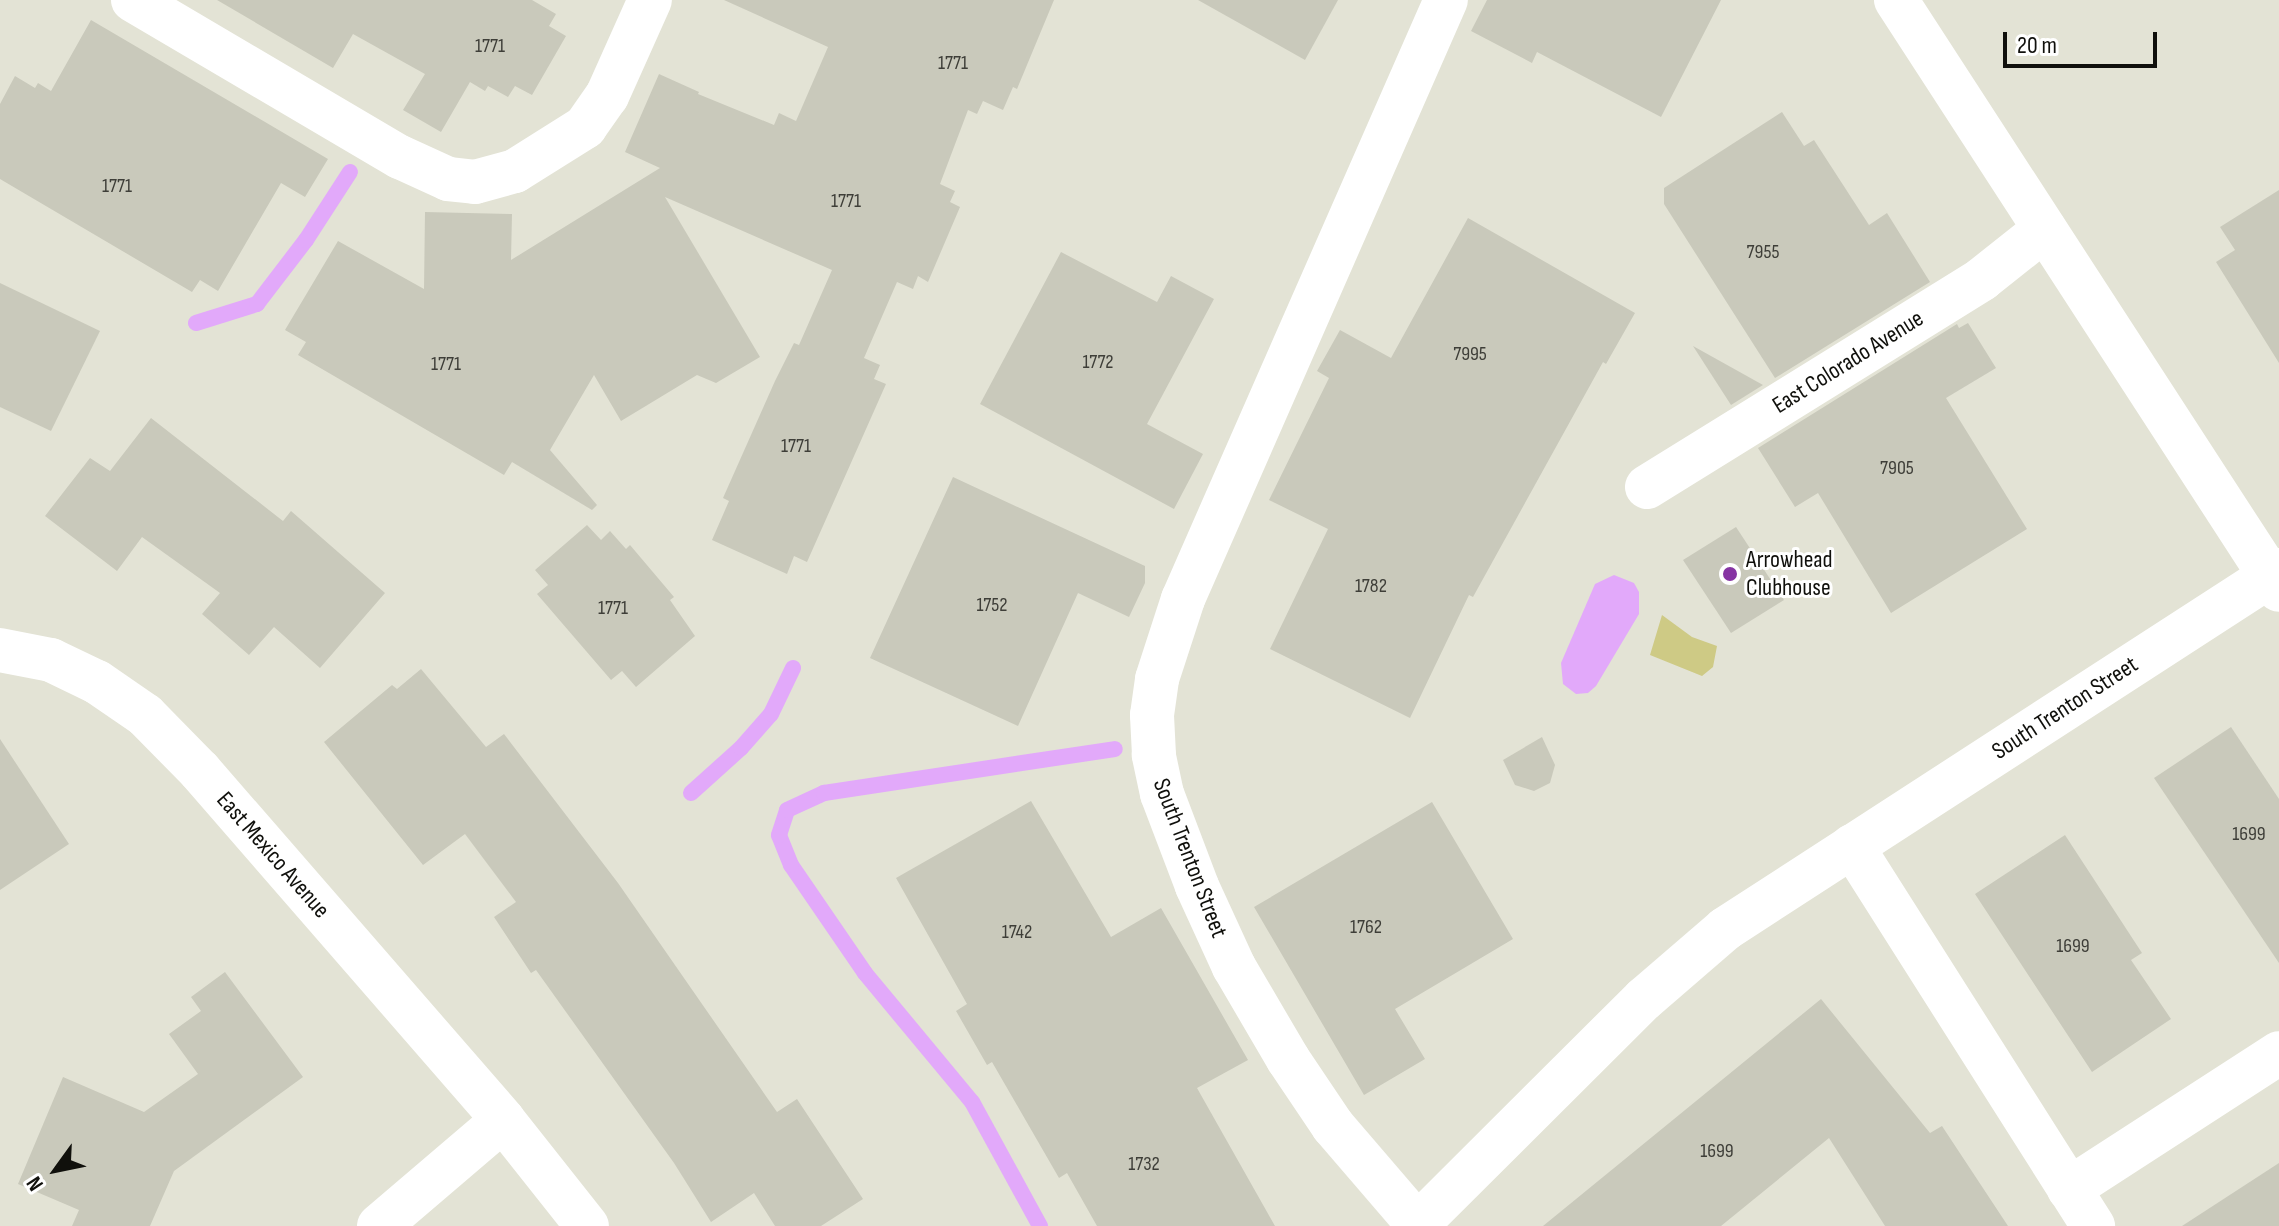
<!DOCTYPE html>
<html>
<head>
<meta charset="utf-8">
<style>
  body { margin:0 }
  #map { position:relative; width:2279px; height:1226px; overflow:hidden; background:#e3e3d5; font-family:"Sofia Sans Condensed",sans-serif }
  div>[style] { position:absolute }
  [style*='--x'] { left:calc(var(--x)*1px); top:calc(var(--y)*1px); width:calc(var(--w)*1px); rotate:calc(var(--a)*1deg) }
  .green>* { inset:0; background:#ceca85 }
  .water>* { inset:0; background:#e2a9fa }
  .stream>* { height:16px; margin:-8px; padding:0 8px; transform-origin:8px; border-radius:8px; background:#e2a9fa }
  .building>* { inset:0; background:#c9c9bb }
  .minor>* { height:44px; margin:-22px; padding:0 22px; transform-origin:22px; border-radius:22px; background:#fff }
  .dots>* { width:22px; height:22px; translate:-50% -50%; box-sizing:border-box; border:4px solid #fff; border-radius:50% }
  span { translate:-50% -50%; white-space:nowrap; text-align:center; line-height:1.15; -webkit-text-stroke:6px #fff; paint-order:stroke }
  .number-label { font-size:20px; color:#3e3e38 }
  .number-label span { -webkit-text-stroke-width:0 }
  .street-label { font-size:24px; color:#10100c }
  .poi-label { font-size:24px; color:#10100c }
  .left { translate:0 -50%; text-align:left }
  .north { position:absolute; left:16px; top:1130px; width:80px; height:80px; -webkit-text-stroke:6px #fff; paint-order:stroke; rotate:237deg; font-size:22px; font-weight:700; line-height:32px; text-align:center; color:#10100c }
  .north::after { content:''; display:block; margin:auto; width:28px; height:36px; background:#10100c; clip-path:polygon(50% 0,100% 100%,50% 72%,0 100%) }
  .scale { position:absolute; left:2003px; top:32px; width:154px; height:36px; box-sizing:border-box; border:4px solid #10100c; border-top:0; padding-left:10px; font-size:24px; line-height:28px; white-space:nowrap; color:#10100c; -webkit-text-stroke:6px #fff; paint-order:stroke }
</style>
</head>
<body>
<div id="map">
  <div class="green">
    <div style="clip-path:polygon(1662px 615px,1692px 637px,1717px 646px,1713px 667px,1702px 676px,1650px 655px)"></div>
  </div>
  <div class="water">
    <div style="clip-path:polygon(1614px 575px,1634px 583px,1639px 592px,1639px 614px,1596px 686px,1588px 693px,1576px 694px,1563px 684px,1561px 663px,1595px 584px)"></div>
  </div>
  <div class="stream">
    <div style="--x:196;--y:323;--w:64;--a:-17.3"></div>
    <div style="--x:257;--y:304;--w:81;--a:-52.6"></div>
    <div style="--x:306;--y:240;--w:81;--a:-57.1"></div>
    <div style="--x:691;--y:793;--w:67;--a:-42"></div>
    <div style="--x:741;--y:748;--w:45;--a:-48.6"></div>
    <div style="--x:771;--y:714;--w:51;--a:-64.4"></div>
    <div style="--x:1040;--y:1226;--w:141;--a:-118.7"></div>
    <div style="--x:972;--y:1102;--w:168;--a:-129.7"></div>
    <div style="--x:865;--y:973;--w:131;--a:-124.4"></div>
    <div style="--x:791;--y:865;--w:32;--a:-112"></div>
    <div style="--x:779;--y:835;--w:26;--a:-72"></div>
    <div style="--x:787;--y:810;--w:41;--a:-24.7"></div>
    <div style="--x:824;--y:793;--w:294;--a:-8.6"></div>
  </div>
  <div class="building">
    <div style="clip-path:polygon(217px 0,532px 0,556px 14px,549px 26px,566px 36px,532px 95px,515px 86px,508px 97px,488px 86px,485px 91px,470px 82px,441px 132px,403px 110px,425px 74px,353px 34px,333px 68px)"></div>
    <div style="clip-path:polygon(724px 0,1054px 0,1017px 89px,1013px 87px,1003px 110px,983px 101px,977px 114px,968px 110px,940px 184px,955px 191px,950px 202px,960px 207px,928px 282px,918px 276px,913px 289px,897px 282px,864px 358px,880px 365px,874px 379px,886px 384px,807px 562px,794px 556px,787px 574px,712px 540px,729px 501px,723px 498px,775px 381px,794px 343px,799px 345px,832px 270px,665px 197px,760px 357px,716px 383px,697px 375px,621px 421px,594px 375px,550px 450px,597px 505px,592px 510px,512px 462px,504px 475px,298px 355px,306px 342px,285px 330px,338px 241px,424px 289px,425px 212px,512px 214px,511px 260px,660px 168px,625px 152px,659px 74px,699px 92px,698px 94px,774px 125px,779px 113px,796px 121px,828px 47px)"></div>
    <div style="clip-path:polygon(1198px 0,1338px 0,1305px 60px)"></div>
    <div style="clip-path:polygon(1487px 0,1721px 0,1661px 117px,1537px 52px,1532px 63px,1471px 31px)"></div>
    <div style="clip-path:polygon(91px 20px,328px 159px,305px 197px,281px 183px,218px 291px,200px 280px,192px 292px,0 179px,0 104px,15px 76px,35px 88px,38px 83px,51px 91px)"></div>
    <div style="clip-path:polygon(1782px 112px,1804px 146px,1814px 140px,1869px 225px,1887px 213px,1930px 282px,1775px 378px,1664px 204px,1664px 188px)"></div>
    <div style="clip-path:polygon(2279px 190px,2279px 363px,2216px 262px,2235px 250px,2220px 227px)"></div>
    <div style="clip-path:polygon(1468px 218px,1635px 313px,1606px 364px,1603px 362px,1473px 597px,1469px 595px,1410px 718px,1270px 649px,1328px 529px,1269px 500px,1329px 378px,1317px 371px,1340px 330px,1391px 358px)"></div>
    <div style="clip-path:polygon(1061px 252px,1157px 302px,1171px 276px,1214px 299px,1147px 424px,1203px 454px,1174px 509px,980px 404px)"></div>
    <div style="clip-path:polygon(0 283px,100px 331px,51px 431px,0 407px)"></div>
    <div style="clip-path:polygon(1968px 323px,1996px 368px,1946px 398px,2027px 529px,1891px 613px,1818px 493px,1795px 507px,1758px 448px,1957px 324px,1959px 328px)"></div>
    <div style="clip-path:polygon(1693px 346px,1763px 385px,1731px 405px)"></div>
    <div style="clip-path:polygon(151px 418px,283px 521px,291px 511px,385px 593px,320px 668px,274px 627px,249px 655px,202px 614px,220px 593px,142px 537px,117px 571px,45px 516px,90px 458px,110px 471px)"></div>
    <div style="clip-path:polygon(953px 477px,1145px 566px,1145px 583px,1129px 617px,1078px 593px,1018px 726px,870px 658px)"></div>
    <div style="clip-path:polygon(587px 525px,601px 540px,610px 531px,626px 549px,630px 545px,674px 597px,670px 600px,695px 636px,636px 687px,622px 671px,611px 680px,537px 594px,548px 585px,535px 570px)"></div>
    <div style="clip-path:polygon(1736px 527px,1784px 600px,1731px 633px,1683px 560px)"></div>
    <div style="clip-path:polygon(421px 669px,486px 747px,504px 734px,618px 883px,777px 1112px,797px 1099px,863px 1199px,821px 1226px,775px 1226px,754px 1193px,711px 1222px,674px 1163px,536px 970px,531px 973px,494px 917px,516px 902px,465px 834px,423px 865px,324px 742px,392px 685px,397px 689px)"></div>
    <div style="clip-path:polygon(2231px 727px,2279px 799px,2279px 963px,2154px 778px)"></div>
    <div style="clip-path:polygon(1542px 737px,1555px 765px,1550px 783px,1534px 791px,1515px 785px,1503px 760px)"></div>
    <div style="clip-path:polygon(0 739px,69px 844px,0 890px)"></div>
    <div style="clip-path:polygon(1031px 801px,1111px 937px,1161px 908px,1248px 1060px,1197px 1088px,1275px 1226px,1097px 1226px,1067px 1173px,1059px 1178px,992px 1062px,987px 1065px,956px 1011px,967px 1004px,896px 878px)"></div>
    <div style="clip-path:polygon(1432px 802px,1513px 939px,1395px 1009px,1425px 1059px,1364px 1095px,1254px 907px)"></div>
    <div style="clip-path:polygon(2065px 835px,2142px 953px,2131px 960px,2171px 1019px,2092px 1072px,1975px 894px)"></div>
    <div style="clip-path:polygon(225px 972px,303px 1077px,174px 1171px,150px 1226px,72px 1226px,79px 1210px,18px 1184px,63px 1077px,144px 1112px,198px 1074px,169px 1034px,201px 1011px,191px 997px)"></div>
    <div style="clip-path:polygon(1821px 999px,1930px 1133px,1942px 1126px,2008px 1226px,1885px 1226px,1829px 1138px,1721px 1226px,1543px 1226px)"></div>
    <div style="clip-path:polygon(2279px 1163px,2279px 1226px,2182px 1226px)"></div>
  </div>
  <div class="minor">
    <div style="--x:133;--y:0;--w:310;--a:30.5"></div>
    <div style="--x:400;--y:157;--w:53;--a:24.6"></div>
    <div style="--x:448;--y:179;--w:27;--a:6"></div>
    <div style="--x:475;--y:182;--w:41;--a:-15.4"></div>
    <div style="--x:515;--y:171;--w:83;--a:-32.2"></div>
    <div style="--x:585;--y:127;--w:38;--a:-55"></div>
    <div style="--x:607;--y:96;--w:105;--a:-65.9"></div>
    <div style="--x:1896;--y:0;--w:703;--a:57.01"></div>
    <div style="--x:1647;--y:487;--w:394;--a:-31.8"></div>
    <div style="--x:1982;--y:279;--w:80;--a:-38.4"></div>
    <div style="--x:0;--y:650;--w:52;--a:11.1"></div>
    <div style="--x:51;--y:660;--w:51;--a:25.6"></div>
    <div style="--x:97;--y:682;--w:58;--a:34.5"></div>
    <div style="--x:145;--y:715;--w:78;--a:45.5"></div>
    <div style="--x:200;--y:771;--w:462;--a:49"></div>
    <div style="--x:503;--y:1120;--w:135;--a:51.6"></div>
    <div style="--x:1852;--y:846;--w:450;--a:57.6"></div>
    <div style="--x:2069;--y:1189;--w:250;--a:-32.9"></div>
    <div style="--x:379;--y:1226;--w:163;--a:-40.5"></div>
    <div style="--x:1416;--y:1226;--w:322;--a:-44.9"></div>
    <div style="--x:1644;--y:999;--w:107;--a:-40.8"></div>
    <div style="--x:1725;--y:929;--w:660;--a:-32.94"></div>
    <div style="--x:1419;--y:1226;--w:132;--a:-130.7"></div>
    <div style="--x:1333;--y:1126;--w:81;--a:-123.9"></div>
    <div style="--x:1288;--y:1059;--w:107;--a:-120.4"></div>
    <div style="--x:1234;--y:967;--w:89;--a:-114.6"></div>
    <div style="--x:1197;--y:886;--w:98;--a:-110.8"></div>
    <div style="--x:1162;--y:794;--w:40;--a:-102"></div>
    <div style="--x:1154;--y:755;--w:40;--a:-92.9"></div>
    <div style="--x:1152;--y:715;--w:36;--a:-82"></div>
    <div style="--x:1157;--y:679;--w:84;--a:-72"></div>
    <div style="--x:1183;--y:599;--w:654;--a:-66.3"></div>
  </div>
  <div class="dots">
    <div style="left:1730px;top:574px;background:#8634a3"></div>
  </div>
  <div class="number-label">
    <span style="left:490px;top:46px">1771</span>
    <span style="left:953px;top:63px">1771</span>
    <span style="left:117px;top:186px">1771</span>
    <span style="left:846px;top:201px">1771</span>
    <span style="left:1763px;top:252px">7955</span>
    <span style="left:1470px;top:354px">7995</span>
    <span style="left:1098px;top:362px">1772</span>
    <span style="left:446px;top:364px">1771</span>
    <span style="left:796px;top:446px">1771</span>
    <span style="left:1897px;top:468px">7905</span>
    <span style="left:1371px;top:586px">1782</span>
    <span style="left:992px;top:605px">1752</span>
    <span style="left:613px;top:608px">1771</span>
    <span style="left:2249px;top:834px">1699</span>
    <span style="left:1366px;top:927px">1762</span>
    <span style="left:1017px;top:932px">1742</span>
    <span style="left:2073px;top:946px">1699</span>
    <span style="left:1717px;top:1151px">1699</span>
    <span style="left:1144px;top:1164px">1732</span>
  </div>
  <div class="street-label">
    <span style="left:1848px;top:362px;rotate:-32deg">East Colorado Avenue</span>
    <span style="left:2065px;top:708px;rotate:-33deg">South Trenton Street</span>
    <span style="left:273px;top:855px;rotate:49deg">East Mexico Avenue</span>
    <span style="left:1190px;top:858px;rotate:69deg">South Trenton Street</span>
  </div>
  <div class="poi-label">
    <span class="left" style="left:1746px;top:574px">Arrowhead<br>Clubhouse</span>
  </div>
  <div class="north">N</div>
  <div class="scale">20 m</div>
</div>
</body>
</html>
